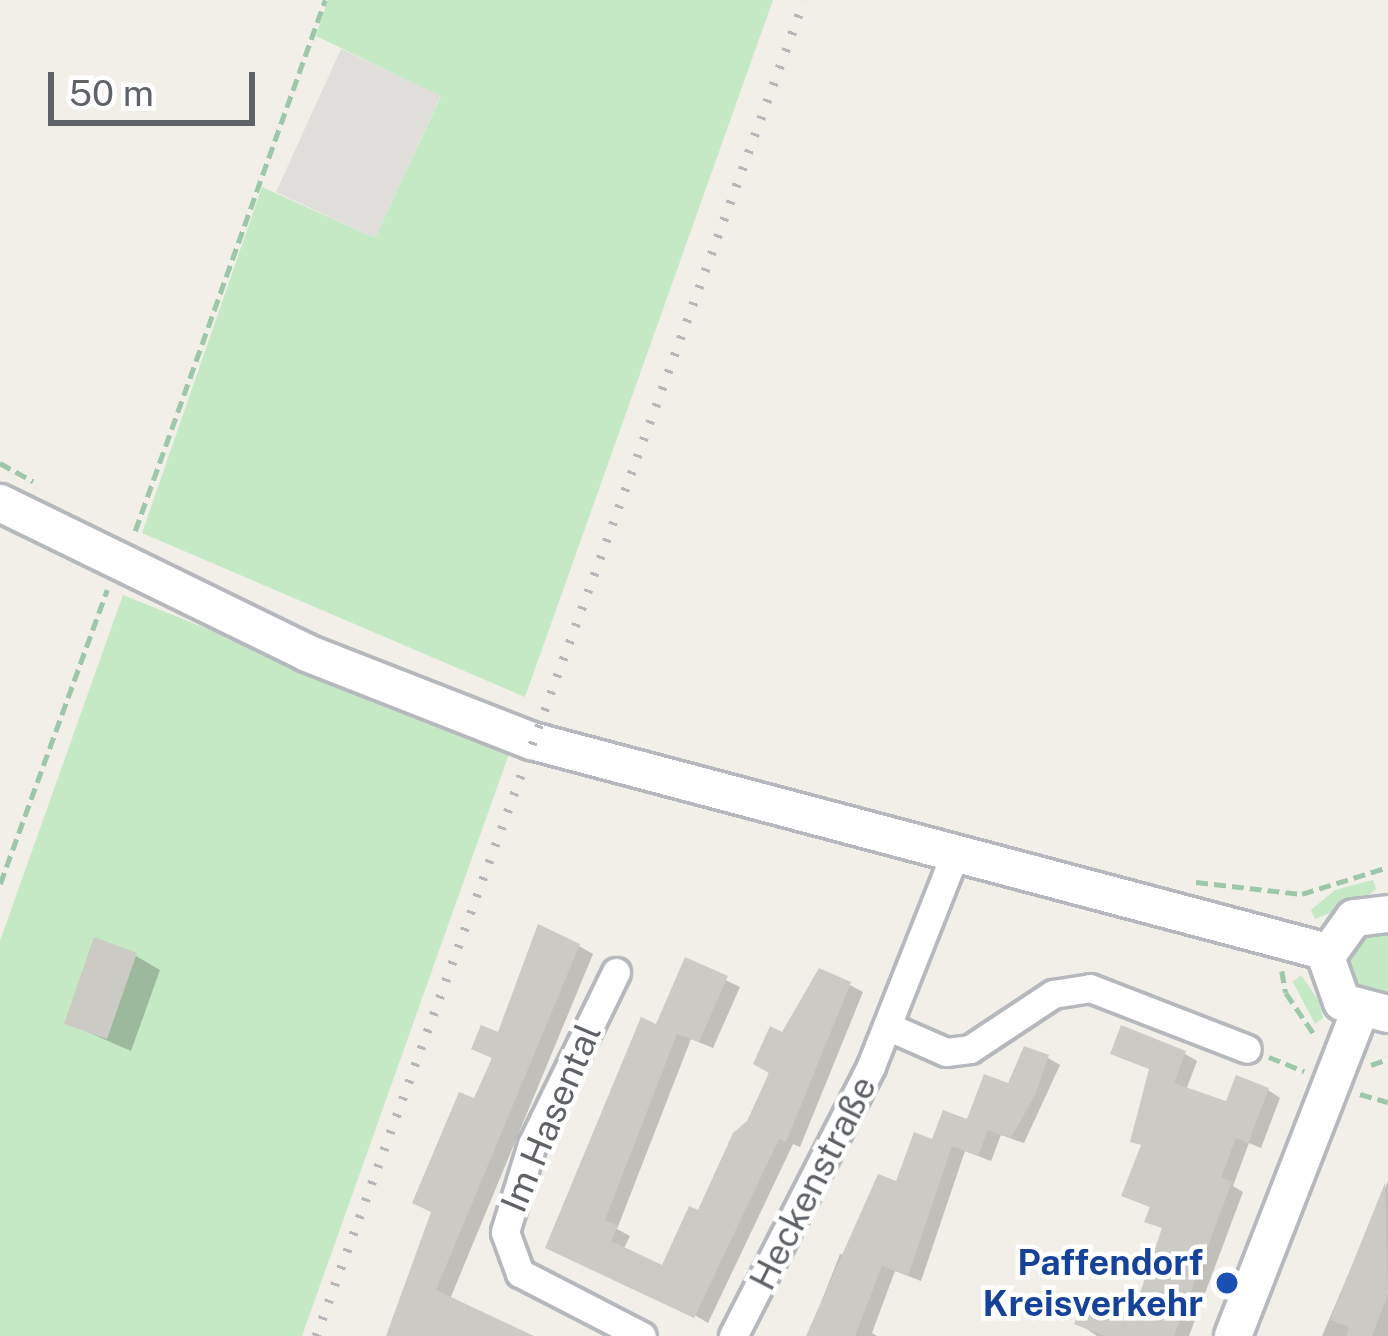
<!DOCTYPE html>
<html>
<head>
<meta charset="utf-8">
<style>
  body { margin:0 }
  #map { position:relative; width:1388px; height:1336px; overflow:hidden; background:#f1efe8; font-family:"Public Sans",sans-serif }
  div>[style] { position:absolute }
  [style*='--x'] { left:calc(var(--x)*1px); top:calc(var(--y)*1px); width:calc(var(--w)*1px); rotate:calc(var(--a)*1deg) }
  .industrial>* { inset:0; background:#e0deda }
  .green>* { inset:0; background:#c5e8c5 }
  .shadow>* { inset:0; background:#0003 }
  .building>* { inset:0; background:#cccac5 }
  .path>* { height:4.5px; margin-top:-2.25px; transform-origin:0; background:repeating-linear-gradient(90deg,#9cc7a9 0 12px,transparent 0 18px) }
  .roads { filter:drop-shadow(3px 0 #b5b8bc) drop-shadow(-3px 0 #b5b8bc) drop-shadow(0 3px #b5b8bc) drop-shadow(0 -3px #b5b8bc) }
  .street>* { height:27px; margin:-13.5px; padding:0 13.5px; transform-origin:13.5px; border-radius:13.5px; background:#fff }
  .secondary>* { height:36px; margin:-18px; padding:0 18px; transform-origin:18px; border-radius:18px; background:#fff }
  .rail>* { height:9px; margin-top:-4.5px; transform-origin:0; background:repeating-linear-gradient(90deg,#b6b7b8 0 3px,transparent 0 18px) }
  .dots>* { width:33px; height:33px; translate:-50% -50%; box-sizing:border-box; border:6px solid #fff; border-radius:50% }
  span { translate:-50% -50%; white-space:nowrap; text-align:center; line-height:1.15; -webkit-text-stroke:9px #fff; paint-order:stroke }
  .street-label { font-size:36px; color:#5f6368 }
  .transit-label { font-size:36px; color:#164399; font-weight:700 }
  .right { translate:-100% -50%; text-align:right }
  .scale { position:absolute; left:48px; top:72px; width:207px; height:54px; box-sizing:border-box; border:6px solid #5f6368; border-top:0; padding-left:15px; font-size:36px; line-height:42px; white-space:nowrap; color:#5f6368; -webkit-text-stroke:9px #fff; paint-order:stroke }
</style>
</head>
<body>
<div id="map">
  <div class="industrial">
    <div style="clip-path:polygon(341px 49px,441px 95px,375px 238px,276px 192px)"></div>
  </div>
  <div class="green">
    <div style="clip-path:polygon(328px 0,773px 0,525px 697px,142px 533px,262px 187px,375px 238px,441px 96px,316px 36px)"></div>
    <div style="clip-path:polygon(123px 595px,510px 751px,302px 1336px,0 1336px,0 941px)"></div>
    <div style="clip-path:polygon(1373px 880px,1376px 889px,1364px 899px,1315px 919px,1311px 910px,1335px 890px)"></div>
    <div style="clip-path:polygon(1388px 932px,1388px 998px,1358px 995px,1341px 963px,1360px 933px)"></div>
    <div style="clip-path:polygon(1301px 975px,1319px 1001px,1323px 1018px,1315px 1024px,1293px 982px)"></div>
  </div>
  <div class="shadow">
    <div style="clip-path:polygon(579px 946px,593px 954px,450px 1299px,529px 1336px,389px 1336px,500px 1036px)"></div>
    <div style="clip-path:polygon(136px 956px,160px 970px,131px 1051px,67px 1023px)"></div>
    <div style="clip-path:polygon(686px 961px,740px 987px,713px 1048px,691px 1039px,617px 1229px,630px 1236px,623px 1250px,664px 1269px,750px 1123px,783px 1035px,850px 985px,863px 992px,800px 1147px,793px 1144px,708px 1323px,653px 1290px,562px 1255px)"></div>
    <div style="clip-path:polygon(1113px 1053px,1185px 1054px,1197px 1061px,1186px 1090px,1227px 1105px,1268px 1090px,1280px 1098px,1261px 1148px,1249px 1143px,1233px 1186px,1243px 1192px,1189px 1336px,1097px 1336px,1078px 1323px,1133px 1324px,1165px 1229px,1152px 1208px,1124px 1195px,1143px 1146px,1152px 1070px)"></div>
    <div style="clip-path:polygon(1048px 1058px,1060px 1065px,1024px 1143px,1001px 1135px,991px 1161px,965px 1151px,921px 1281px,895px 1271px,872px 1333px,877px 1336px,808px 1336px,840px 1254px,849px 1257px,898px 1185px,934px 1143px)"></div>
    <div style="clip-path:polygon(1388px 1181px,1388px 1336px,1322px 1336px)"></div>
  </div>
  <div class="building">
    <div style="clip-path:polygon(538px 924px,580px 944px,436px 1290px,534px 1336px,386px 1336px,431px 1212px,412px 1203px,459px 1092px,474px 1098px,492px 1058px,471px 1049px,481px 1025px,498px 1032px)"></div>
    <div style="clip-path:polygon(94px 937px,137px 953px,107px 1039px,64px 1024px)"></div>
    <div style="clip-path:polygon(685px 957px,728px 976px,699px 1042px,677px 1034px,605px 1220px,618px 1226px,611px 1241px,662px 1265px,689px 1206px,698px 1210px,733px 1133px,747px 1121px,769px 1073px,753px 1064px,770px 1026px,782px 1032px,819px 968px,851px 982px,786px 1142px,779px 1139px,694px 1318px,545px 1248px,641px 1017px,656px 1024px)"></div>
    <div style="clip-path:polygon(1121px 1025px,1186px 1051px,1174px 1083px,1226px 1101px,1236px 1075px,1269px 1088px,1248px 1143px,1236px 1138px,1221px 1177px,1232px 1182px,1174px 1336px,1105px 1336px,1074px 1324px,1084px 1301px,1131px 1320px,1162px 1228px,1144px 1222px,1150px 1207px,1121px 1196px,1141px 1145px,1130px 1142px,1149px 1069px,1110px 1054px)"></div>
    <div style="clip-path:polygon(1024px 1046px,1049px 1055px,1035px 1095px,1011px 1138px,988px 1130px,978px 1156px,952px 1146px,908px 1276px,882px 1266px,855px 1336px,806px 1336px,878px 1174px,896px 1181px,914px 1132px,932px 1139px,943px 1110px,967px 1119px,984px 1074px,1008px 1083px)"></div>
    <div style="clip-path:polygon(1385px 1183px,1388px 1294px,1372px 1336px,1346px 1336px,1349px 1327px,1330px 1320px)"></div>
  </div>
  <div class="path">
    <div style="--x:0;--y:463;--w:38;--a:29"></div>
    <div style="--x:135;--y:531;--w:564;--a:-70.31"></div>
    <div style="--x:1196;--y:882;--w:107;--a:6.5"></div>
    <div style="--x:1302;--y:894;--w:90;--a:-17.4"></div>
    <div style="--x:0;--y:884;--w:313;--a:-70"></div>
    <div style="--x:1282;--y:971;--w:22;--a:80"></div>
    <div style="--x:1286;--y:993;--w:50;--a:55.7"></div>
    <div style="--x:1269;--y:1057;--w:38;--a:22"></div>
    <div style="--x:1371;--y:1065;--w:18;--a:-19"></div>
    <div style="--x:1360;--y:1094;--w:29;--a:16"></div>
  </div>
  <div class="roads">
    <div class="street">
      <div style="--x:616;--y:972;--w:191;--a:116"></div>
      <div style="--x:532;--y:1144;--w:92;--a:107.1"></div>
      <div style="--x:505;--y:1232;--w:44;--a:69.9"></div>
      <div style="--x:520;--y:1273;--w:137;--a:27.3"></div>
      <div style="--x:889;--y:1027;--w:62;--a:23.7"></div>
      <div style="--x:946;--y:1052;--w:24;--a:-7"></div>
      <div style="--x:970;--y:1049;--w:100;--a:-33.5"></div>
      <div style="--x:1053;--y:994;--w:37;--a:-9"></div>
      <div style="--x:1090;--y:988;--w:168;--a:21.2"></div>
      <div style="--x:733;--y:1336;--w:303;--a:-62.9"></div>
      <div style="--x:871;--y:1066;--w:223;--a:-68.4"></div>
    </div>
    <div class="secondary">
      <div style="--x:0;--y:503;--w:342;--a:26"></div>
      <div style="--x:307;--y:653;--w:242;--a:21.4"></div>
      <div style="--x:532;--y:741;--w:823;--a:14.86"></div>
      <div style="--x:1388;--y:914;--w:34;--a:173"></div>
      <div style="--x:1354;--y:918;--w:48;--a:125.7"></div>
      <div style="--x:1326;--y:957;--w:48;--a:70.4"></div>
      <div style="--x:1342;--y:1002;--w:48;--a:14.6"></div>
      <div style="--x:1233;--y:1336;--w:348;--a:-68.7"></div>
    </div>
  </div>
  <div class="rail">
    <div style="--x:316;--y:1336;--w:1422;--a:-69.93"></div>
  </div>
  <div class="dots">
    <div style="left:1227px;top:1283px;background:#1a4fb4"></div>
  </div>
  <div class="street-label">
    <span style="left:551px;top:1118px;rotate:-67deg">Im Hasental</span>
    <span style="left:813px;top:1183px;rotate:-63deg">Heckenstraße</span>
  </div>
  <div class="transit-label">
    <span class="right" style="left:1203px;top:1283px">Paffendorf<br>Kreisverkehr</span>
  </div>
  <div class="scale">50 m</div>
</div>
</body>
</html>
